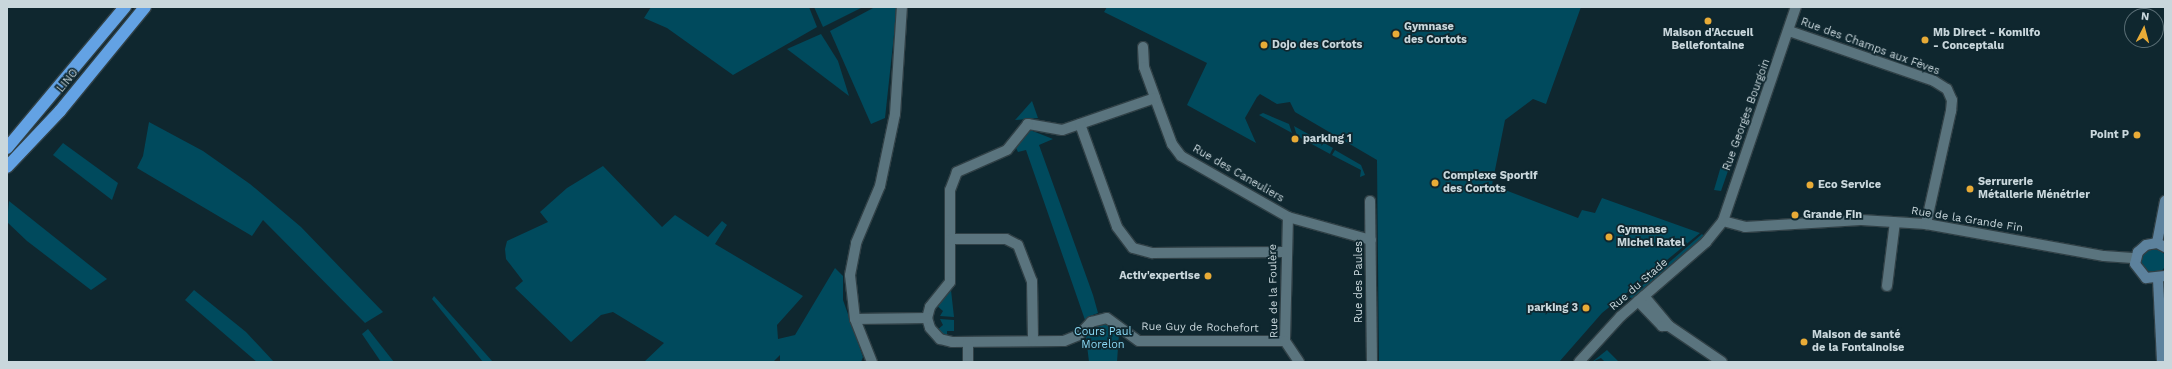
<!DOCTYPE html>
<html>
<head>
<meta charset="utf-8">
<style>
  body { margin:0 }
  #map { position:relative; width:2172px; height:369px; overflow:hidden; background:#0f272f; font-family:"Work Sans",sans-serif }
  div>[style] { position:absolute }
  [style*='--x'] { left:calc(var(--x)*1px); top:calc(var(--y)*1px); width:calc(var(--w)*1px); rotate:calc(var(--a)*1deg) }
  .green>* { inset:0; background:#004a5d }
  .round { border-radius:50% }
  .roads { filter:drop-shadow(1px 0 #304046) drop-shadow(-1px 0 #304046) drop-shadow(0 1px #304046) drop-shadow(0 -1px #304046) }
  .street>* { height:10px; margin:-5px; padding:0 5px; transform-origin:5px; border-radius:5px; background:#5a747e }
  .secondary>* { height:10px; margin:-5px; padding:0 5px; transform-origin:5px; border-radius:5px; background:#5d829d }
  .highway>* { height:12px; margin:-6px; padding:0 6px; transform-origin:6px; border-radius:6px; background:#63a2e4 }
  .dots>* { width:11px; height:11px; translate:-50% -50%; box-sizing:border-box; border:2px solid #0f272f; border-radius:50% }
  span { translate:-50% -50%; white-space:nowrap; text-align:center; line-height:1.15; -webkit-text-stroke:3.5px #0f272f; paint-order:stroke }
  .poi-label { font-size:11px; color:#c9d7dc; font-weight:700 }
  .left { translate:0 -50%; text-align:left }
  .right { translate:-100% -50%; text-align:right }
  .street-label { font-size:11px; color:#c9d7dc }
  .park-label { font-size:11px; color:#8ad9f5 }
  .frame { position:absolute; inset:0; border:8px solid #c9d7dc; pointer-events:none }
  .north { position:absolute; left:2124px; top:8px; width:40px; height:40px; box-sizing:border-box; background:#0f272f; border:1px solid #596d74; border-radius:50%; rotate:6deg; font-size:11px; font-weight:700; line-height:16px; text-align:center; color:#c9d7dc }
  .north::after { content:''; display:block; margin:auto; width:14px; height:18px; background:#e8ab37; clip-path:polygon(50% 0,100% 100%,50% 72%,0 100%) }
</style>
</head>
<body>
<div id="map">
  <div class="green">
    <div style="clip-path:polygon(651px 7px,809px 7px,817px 27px,733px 75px,667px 28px,644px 18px)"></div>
    <div style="clip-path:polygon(814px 7px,863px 7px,823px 27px)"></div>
    <div style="clip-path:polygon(875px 7px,897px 7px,885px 118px,871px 124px,830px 31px)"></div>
    <div style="clip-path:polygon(1107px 7px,1581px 7px,1546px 104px,1533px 99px,1505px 120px,1492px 185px,1578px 218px,1582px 210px,1595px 213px,1602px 198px,1700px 233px,1602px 313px,1559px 362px,1379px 362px,1377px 160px,1295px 112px,1290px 102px,1277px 104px,1260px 94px,1257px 97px,1245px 118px,1256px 143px,1187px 105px,1207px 63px,1104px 12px)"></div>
    <div style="clip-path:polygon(821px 34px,838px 61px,849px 96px,787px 49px)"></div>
    <div style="clip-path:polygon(1032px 101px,1038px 118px,1015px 120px)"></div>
    <div style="clip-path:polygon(1263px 113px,1289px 124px,1292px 133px,1259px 115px)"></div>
    <div style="clip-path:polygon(149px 122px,203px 151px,250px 184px,301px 227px,383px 312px,365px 323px,263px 220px,252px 236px,137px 168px,143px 156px)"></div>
    <div style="clip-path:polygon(1294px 126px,1333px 148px,1330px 154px,1297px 136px)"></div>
    <div style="clip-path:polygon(1030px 130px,1053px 139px,1039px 145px,1093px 295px,1098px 313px,1090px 316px,1094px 326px,1109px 324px,1119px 333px,1117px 362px,1089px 362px,1086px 337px,1091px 329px,1087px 318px,1085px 320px,1026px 150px,1018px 152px,1016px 148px)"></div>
    <div style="clip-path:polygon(63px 143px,118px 183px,112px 200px,53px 155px)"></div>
    <div style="clip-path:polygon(1335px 150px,1361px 165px,1365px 175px,1360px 177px,1361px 170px,1332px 155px)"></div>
    <div style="clip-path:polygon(603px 166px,662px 227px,675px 215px,708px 237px,722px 221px,727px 225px,715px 244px,803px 296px,777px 325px,778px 339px,795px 335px,835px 268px,843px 276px,843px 300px,863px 357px,861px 362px,780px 362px,780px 355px,773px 362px,644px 362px,664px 343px,613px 312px,601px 315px,571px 342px,515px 288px,523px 281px,506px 259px,505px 249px,507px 241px,548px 222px,540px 212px,567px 188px)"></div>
    <div style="clip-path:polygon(1721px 166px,1729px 168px,1721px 191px,1714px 190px)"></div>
    <div style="clip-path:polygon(9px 201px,107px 279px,91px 290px,27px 241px,7px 222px)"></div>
    <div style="clip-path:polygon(1702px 234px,1705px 237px,1634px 299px,1629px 297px)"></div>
    <div class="round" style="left:2140px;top:248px;width:26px;height:26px"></div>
    <div style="clip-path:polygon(194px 290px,246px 332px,274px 362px,257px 362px,185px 300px)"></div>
    <div style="clip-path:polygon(951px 290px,954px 317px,940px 316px,943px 311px,936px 305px)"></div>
    <div style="clip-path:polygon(434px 296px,493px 362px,483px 362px,432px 299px)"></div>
    <div style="clip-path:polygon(940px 319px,954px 320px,954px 331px,947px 331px,947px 338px,936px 331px,943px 325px)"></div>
    <div style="clip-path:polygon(368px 329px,394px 362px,381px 362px,362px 334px)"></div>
    <div style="clip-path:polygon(1607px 350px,1619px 362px,1605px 362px,1601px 358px,1592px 362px)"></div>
  </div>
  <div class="roads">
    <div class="street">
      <div style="--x:1789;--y:31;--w:153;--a:19"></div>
      <div style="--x:1934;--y:81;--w:15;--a:32"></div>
      <div style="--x:1947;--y:89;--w:12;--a:66"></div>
      <div style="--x:1952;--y:100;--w:11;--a:95"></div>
      <div style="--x:1951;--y:111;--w:116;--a:102.5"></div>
      <div style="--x:1143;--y:47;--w:20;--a:87"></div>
      <div style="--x:1144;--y:67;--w:33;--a:70"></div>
      <div style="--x:1155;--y:98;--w:49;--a:69.7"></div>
      <div style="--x:1172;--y:144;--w:15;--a:53"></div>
      <div style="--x:1181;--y:156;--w:123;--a:29.7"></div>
      <div style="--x:1288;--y:217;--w:86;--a:15.5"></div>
      <div style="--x:1155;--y:98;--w:98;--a:161"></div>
      <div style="--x:1062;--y:130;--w:35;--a:-170"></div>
      <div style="--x:1028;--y:124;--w:33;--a:129"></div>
      <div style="--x:1007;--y:150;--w:55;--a:156.3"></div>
      <div style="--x:957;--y:172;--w:19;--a:111"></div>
      <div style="--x:950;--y:190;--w:92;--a:90"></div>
      <div style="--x:950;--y:282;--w:32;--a:129"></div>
      <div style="--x:930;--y:307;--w:11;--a:105"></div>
      <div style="--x:927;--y:318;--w:10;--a:73"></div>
      <div style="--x:930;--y:328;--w:15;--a:48"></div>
      <div style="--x:940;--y:339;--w:12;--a:14"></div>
      <div style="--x:952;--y:342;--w:112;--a:-0.5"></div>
      <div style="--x:1064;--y:341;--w:16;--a:-22"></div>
      <div style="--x:1079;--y:335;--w:18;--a:-47"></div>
      <div style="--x:1091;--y:322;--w:16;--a:-14"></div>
      <div style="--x:1107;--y:318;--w:39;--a:36"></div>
      <div style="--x:1139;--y:341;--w:146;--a:0"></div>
      <div style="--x:1080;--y:124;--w:109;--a:70.2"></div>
      <div style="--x:1117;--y:227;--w:26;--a:53"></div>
      <div style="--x:1133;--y:248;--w:20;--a:15"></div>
      <div style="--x:1152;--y:253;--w:133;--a:-0.4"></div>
      <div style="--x:1370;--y:201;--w:161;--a:89.3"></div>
      <div style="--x:1288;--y:217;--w:124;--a:91.4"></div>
      <div style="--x:1285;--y:341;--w:25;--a:56"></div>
      <div style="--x:1723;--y:221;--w:23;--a:15"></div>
      <div style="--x:1745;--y:227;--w:116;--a:-3.5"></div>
      <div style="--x:1861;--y:220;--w:65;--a:3.5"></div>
      <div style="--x:1926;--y:224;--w:181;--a:10.2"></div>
      <div style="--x:2104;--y:256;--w:32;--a:4"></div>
      <div style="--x:951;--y:239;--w:55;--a:0"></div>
      <div style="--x:1006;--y:239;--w:13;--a:27"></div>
      <div style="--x:1018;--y:245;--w:39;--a:69"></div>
      <div style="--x:1032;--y:281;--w:60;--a:89"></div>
      <div style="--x:1887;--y:286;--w:64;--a:-82.9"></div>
      <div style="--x:1644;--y:296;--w:39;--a:50"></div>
      <div style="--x:1669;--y:326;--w:64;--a:34.2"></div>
      <div style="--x:1638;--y:301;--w:35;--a:46"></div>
      <div style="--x:1662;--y:326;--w:7;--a:0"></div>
      <div style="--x:855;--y:319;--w:72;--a:-0.8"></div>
      <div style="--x:872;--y:362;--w:46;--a:-111.6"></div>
      <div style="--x:855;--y:319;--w:44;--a:-96.5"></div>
      <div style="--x:850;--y:275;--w:33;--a:-79"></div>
      <div style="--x:856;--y:243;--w:62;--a:-67.2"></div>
      <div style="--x:880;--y:186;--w:74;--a:-78.2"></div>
      <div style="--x:895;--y:114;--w:107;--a:-86.3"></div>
      <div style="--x:968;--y:362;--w:20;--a:-90"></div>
      <div style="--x:1579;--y:362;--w:62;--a:-47.6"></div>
      <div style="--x:1621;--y:316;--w:113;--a:-41"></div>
      <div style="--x:1706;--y:242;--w:27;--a:-51"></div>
      <div style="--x:1723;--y:221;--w:226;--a:-71.2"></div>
    </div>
    <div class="secondary">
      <div style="--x:2157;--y:243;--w:43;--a:-79.2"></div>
      <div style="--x:2165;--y:247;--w:9;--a:-153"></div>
      <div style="--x:2157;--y:243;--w:11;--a:170"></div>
      <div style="--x:2146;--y:245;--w:11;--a:139"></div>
      <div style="--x:2138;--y:252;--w:12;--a:104"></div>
      <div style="--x:2135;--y:264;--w:18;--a:52"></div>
      <div style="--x:2146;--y:278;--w:19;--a:-6"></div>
      <div style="--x:2158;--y:279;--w:83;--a:87.2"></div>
    </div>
    <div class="highway">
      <div style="--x:7;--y:148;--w:184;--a:-50.1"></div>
      <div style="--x:7;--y:167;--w:77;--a:-46.6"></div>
      <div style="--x:60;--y:111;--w:134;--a:-50.7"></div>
    </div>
  </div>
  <div class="dots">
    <div style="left:1708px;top:21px;background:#e8ab37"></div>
    <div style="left:1396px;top:34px;background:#e8ab37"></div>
    <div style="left:1925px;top:40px;background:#e8ab37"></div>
    <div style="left:1264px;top:45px;background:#e8ab37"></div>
    <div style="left:2137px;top:135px;background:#e8ab37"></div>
    <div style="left:1295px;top:139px;background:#e8ab37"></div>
    <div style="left:1435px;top:183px;background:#e8ab37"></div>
    <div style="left:1810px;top:185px;background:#e8ab37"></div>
    <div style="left:1970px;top:189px;background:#e8ab37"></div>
    <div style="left:1795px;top:215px;background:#e8ab37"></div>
    <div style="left:1609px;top:237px;background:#e8ab37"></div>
    <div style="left:1208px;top:276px;background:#e8ab37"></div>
    <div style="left:1586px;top:308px;background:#e8ab37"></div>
    <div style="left:1804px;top:342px;background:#e8ab37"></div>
  </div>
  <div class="poi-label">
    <span class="left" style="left:1404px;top:34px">Gymnase<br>des Cortots</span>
    <span style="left:1708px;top:40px">Maison d'Accueil<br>Bellefontaine</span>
    <span class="left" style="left:1933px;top:40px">Mb Direct - Komilfo<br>- Conceptalu</span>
    <span class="left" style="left:1272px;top:45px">Dojo des Cortots</span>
    <span class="right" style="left:2129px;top:135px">Point P</span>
    <span class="left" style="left:1303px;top:139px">parking 1</span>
    <span class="left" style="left:1443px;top:183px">Complexe Sportif<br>des Cortots</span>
    <span class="left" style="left:1978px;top:189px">Serrurerie<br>Métallerie Ménétrier</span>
    <span class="left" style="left:1818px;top:185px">Eco Service</span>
    <span class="left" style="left:1803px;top:215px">Grande Fin</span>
    <span class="left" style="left:1617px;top:237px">Gymnase<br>Michel Ratel</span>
    <span class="right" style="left:1200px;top:276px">Activ'expertise</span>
    <span class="right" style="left:1578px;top:308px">parking 3</span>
    <span class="left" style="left:1812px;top:342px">Maison de santé<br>de la Fontainoise</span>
  </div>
  <div class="street-label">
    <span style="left:1870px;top:47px;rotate:20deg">Rue des Champs aux Fèves</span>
    <span style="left:68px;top:81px;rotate:-51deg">LINO</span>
    <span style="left:1747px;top:115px;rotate:-70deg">Rue Georges Bourgoin</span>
    <span style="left:1238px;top:174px;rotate:30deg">Rue des Caneuliers</span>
    <span style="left:1967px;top:220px;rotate:9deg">Rue de la Grande Fin</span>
    <span style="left:1359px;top:282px;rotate:-90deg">Rue des Paules</span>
    <span style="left:1639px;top:285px;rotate:-41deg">Rue du Stade</span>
    <span style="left:1274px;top:291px;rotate:-91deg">Rue de la Foulère</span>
    <span style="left:1200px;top:328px;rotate:1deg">Rue Guy de Rochefort</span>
  </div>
  <div class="park-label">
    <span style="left:1103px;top:339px">Cours Paul<br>Morelon</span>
  </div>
  <div class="frame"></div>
  <div class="north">N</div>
</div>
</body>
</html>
